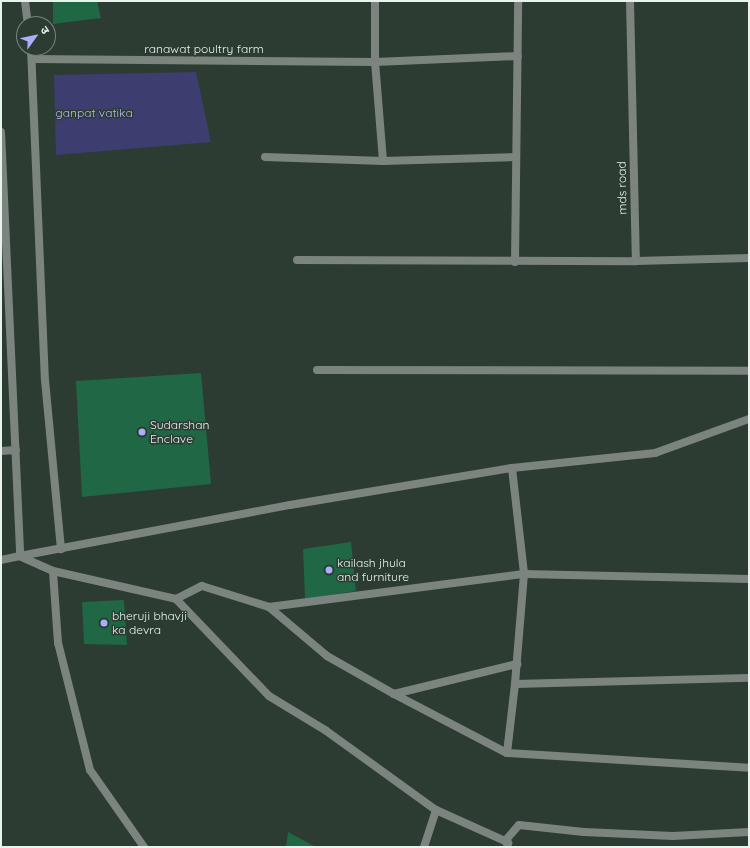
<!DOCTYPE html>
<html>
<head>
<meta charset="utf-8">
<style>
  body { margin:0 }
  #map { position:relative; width:750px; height:848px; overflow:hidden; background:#2c3c32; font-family:Quicksand,"Noto Sans Devanagari",sans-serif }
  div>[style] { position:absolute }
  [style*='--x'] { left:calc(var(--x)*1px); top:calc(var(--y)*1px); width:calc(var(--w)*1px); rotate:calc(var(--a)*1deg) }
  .green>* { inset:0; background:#3d3d6f }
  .building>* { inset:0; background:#1f6745 }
  .minor>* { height:8px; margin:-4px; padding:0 4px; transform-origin:4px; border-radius:4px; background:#7c847f }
  .tertiary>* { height:8px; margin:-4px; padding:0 4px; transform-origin:4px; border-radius:4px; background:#7c847f }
  .dots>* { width:11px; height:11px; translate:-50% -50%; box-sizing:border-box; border:2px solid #2c3c32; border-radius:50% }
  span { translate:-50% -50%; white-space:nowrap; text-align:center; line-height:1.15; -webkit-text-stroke:3px #2c3c32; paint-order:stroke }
  .street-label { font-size:12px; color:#e9f3ed }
  .park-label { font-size:12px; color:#b6baf7 }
  .poi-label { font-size:12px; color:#e9f3ed }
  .left { translate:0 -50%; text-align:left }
  .frame { position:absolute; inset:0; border:2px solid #e9f3ed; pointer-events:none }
  .north { position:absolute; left:16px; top:16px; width:40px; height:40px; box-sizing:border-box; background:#2c3c32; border:1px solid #78857d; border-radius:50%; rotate:57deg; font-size:11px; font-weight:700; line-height:16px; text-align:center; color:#e9f3ed }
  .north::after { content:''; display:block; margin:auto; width:14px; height:18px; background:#abaffb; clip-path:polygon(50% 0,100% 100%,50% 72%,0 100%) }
</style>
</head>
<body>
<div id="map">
  <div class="green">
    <div style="clip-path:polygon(196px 72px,211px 142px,56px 155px,54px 75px)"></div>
  </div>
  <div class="building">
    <div style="clip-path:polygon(53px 1px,97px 1px,101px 18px,53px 24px)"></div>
    <div style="clip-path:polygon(201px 373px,211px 484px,82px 497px,76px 381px)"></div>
    <div style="clip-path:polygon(351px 542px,356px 591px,305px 599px,303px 549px)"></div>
    <div style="clip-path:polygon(124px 600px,127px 645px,84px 644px,82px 602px)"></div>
    <div style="clip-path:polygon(288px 832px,316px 847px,286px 847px)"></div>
  </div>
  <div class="minor">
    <div style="--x:630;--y:1;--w:260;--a:88.7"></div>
    <div style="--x:636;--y:261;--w:113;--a:-1.5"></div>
    <div style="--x:32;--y:59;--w:343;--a:0.5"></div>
    <div style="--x:375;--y:62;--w:61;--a:-90"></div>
    <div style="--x:265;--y:157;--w:118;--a:1.9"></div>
    <div style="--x:516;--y:157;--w:133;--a:178.3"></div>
    <div style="--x:383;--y:161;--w:99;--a:-94.6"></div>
    <div style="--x:375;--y:62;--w:143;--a:-2.4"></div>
    <div style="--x:297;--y:260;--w:339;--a:0.2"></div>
    <div style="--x:515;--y:262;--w:261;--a:-89.3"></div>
    <div style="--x:317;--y:370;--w:432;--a:0.1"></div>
    <div style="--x:1;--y:451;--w:15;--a:-4"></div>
    <div style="--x:512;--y:468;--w:107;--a:83.5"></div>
    <div style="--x:524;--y:574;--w:110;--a:94.7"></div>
    <div style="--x:53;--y:571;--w:126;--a:12.8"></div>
    <div style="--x:176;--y:599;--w:134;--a:46.2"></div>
    <div style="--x:269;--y:696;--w:66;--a:31.3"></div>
    <div style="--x:325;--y:730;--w:137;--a:35.8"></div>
    <div style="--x:436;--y:810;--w:76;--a:24.2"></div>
    <div style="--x:505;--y:841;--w:4;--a:34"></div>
    <div style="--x:508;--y:843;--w:4;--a:104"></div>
    <div style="--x:176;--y:599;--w:29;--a:-27"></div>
    <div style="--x:202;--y:586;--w:70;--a:17.4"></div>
    <div style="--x:269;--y:607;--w:257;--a:-7.4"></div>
    <div style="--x:524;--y:574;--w:225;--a:1.3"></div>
    <div style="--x:269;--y:607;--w:76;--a:40.2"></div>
    <div style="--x:327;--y:656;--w:77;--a:29.6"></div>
    <div style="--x:394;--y:694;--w:127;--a:27.6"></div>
    <div style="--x:507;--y:753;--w:242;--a:3.5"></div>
    <div style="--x:394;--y:694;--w:127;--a:-13.7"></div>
    <div style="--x:507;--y:753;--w:69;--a:-83.4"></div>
    <div style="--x:515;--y:684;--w:234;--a:-1.5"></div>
    <div style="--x:505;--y:841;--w:21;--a:-49"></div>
    <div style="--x:519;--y:825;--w:65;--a:6.1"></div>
    <div style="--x:584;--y:832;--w:89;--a:2.6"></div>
    <div style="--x:673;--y:836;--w:76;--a:-3"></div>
    <div style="--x:424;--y:847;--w:39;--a:-72"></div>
  </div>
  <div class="tertiary">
    <div style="--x:25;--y:1;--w:23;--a:83"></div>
    <div style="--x:31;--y:48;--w:332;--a:87.6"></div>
    <div style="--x:45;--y:380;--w:170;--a:84.6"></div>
    <div style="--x:1;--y:132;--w:424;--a:87.4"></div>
    <div style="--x:20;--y:556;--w:19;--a:168"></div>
    <div style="--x:144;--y:847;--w:94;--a:-125"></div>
    <div style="--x:90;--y:770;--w:131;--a:-104.1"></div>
    <div style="--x:58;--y:643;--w:72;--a:-94"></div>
    <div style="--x:53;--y:571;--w:36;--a:-156"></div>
    <div style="--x:20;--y:556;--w:275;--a:-10.7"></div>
    <div style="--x:290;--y:505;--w:225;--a:-9.5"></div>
    <div style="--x:512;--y:468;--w:144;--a:-6"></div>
    <div style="--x:655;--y:453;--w:100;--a:-19.9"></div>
  </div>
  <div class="dots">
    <div style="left:142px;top:432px;background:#abaffb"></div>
    <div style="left:329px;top:570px;background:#abaffb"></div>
    <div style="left:104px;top:623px;background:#abaffb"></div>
  </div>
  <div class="street-label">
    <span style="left:204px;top:49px">ranawat poultry farm</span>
    <span style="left:622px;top:188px;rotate:-91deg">mds road</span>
  </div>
  <div class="park-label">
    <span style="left:94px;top:113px">ganpat vatika</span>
  </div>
  <div class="poi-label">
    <span class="left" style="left:150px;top:432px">Sudarshan<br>Enclave</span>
    <span class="left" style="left:337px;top:570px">kailash jhula<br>and furniture</span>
    <span class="left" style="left:112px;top:623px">bheruji bhavji<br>ka devra</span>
  </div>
  <div class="frame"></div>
  <div class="north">उ</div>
</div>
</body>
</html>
